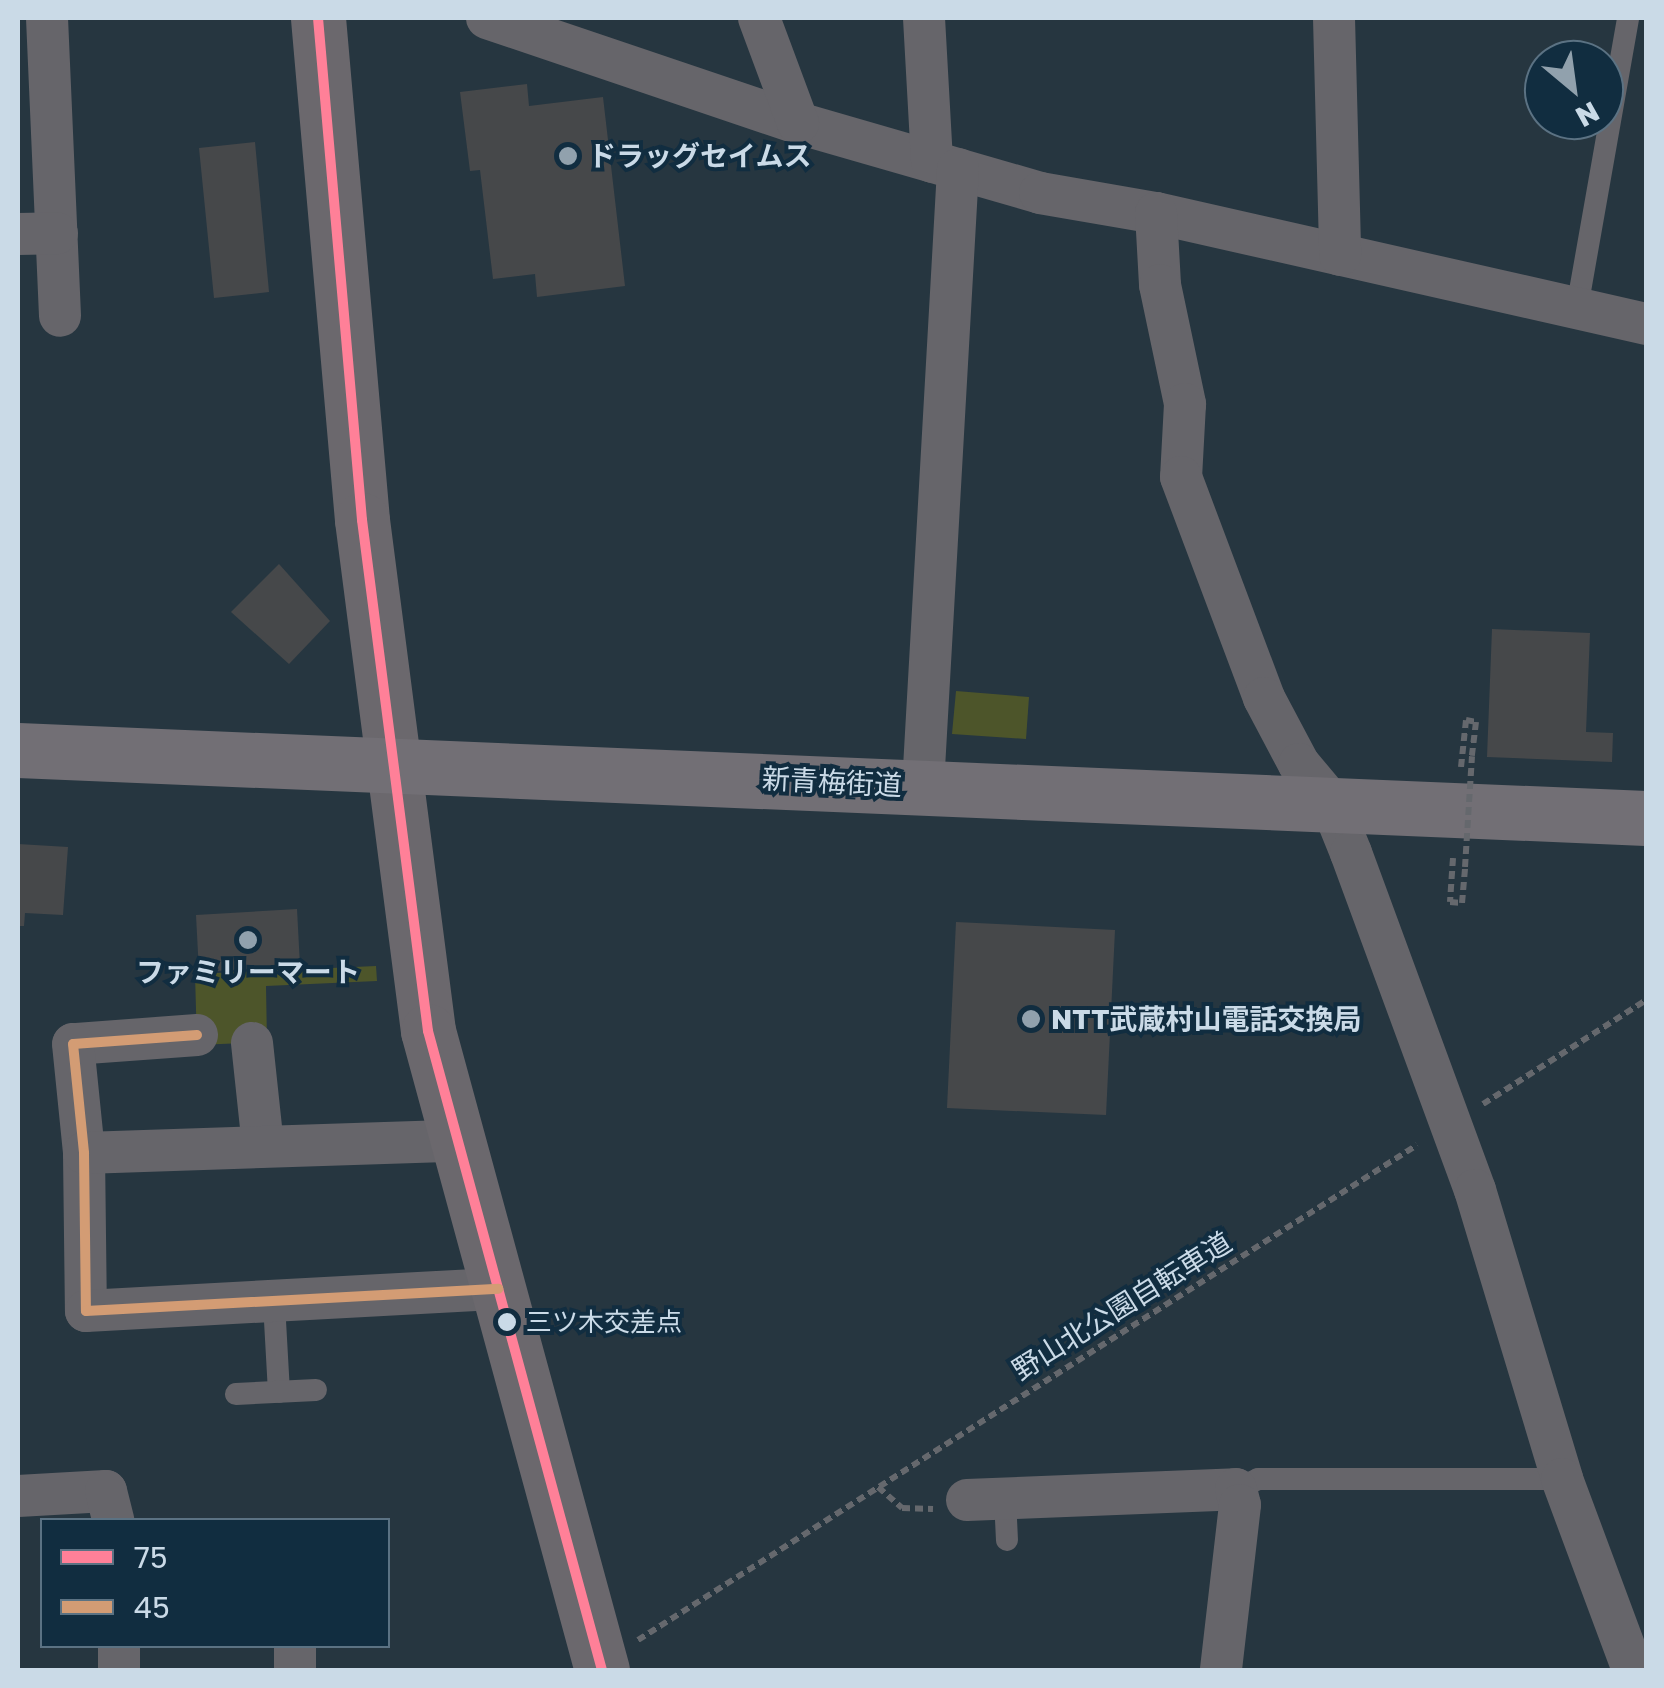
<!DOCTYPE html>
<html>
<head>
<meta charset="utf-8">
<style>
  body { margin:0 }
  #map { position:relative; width:1664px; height:1688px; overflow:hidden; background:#263640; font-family:"Golos Text","Noto Sans JP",sans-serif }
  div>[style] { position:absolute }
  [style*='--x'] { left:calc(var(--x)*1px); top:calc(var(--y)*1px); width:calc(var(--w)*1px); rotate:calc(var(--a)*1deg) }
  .green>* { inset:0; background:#4d552a }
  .building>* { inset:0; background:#46484a }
  .path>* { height:6px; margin-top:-3px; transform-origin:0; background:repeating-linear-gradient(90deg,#65686d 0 8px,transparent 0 13px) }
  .service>* { height:22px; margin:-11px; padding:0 11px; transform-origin:11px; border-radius:11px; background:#66656a }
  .minor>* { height:42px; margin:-21px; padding:0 21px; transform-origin:21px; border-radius:21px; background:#66656a }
  .secondary>* { height:55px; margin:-27.5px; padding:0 27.5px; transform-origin:27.5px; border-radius:27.5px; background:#6b686d }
  .primary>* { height:55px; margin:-27.5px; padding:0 27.5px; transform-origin:27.5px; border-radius:27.5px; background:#726f75 }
  .path-bridge>* { height:6px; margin-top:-3px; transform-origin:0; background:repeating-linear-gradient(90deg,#65686d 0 8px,transparent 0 13px) }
  .bus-1>* { height:10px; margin:-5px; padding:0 5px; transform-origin:5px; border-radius:5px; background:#ff8098 }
  .bus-2>* { height:10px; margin:-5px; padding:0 5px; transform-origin:5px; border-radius:5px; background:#d39c74 }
  .dots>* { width:28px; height:28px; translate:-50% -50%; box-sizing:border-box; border:5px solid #112d40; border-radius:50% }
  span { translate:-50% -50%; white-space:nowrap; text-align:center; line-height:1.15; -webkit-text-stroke:8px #112d40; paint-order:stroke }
  .bus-label { font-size:26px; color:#cadae7 }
  .left { translate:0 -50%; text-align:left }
  .poi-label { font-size:28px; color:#cadae7; font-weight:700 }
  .street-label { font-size:28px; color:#cadae7 }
  .frame { position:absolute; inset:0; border:20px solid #cadae7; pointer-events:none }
  .legend { position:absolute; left:40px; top:1518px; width:350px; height:130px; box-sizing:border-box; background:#112d40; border:2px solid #5b7283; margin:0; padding:12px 18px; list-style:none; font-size:30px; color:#cadae7 }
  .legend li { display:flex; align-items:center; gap:20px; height:50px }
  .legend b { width:50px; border:2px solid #5b7283 }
  .north { position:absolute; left:1524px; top:40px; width:100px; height:100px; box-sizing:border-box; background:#112d40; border:2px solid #5b7283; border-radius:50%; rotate:151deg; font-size:28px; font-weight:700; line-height:40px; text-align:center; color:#cadae7 }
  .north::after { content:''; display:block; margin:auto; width:35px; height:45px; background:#91a1ad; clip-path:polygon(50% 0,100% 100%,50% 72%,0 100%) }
</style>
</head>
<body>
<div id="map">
  <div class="green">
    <div style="clip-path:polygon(956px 691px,1029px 697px,1026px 739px,952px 734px)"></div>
    <div style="clip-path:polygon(376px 966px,377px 981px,266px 986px,267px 1042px,197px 1045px,195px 974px)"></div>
  </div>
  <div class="building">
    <div style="clip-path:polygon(527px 84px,529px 106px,603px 97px,625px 286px,537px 297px,535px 274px,493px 279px,480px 170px,470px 171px,460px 92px)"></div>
    <div style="clip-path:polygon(255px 142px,269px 292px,214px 298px,199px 148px)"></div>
    <div style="clip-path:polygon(279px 564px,330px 621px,289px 664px,231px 612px)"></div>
    <div style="clip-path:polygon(1492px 629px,1590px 633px,1586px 732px,1613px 733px,1612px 762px,1487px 757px)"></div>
    <div style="clip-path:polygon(18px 844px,68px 847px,63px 915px,25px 913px,24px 926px,18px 926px)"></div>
    <div style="clip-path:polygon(297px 909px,300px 966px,199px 972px,196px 915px)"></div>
    <div style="clip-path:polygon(956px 922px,1115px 930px,1106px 1115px,947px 1108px)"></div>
  </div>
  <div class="path">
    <div style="--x:1461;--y:767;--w:47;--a:-83.9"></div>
    <div style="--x:1466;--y:720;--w:10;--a:11"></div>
    <div style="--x:1476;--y:722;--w:34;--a:97"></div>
    <div style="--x:1453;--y:858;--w:44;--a:93.9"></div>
    <div style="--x:1450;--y:902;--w:12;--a:5"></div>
    <div style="--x:1462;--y:903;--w:36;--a:-85"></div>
    <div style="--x:1483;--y:1104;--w:193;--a:-32.5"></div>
    <div style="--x:878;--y:1487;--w:32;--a:41"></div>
    <div style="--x:902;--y:1508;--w:31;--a:2"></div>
    <div style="--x:638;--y:1640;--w:923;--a:-32.43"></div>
  </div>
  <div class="service">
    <div style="--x:1577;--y:308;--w:294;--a:-80"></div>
    <div style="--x:274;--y:1303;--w:89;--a:86.8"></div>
    <div style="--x:236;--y:1394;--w:80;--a:-2.9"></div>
    <div style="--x:1236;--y:1489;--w:24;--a:-24"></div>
    <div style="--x:1258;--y:1479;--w:304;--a:0"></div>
    <div style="--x:1005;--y:1498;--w:42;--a:87.3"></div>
  </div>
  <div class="minor">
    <div style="--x:47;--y:18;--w:298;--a:87.5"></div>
    <div style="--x:487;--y:18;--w:328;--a:18.7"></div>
    <div style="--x:798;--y:123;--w:252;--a:16.1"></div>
    <div style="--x:1040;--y:193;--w:118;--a:9.8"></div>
    <div style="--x:1156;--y:213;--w:502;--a:12.76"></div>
    <div style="--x:759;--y:18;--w:112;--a:69.6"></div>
    <div style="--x:924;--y:18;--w:144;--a:86.8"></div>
    <div style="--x:1334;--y:18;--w:237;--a:88.5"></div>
    <div style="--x:1156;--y:213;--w:72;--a:86.8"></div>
    <div style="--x:1160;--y:285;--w:122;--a:78.1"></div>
    <div style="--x:1185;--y:404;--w:73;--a:93.1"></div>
    <div style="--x:1181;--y:477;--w:236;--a:69.4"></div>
    <div style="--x:1264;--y:698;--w:75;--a:62.1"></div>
    <div style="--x:1299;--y:764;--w:48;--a:50"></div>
    <div style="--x:1330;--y:801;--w:56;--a:68"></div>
    <div style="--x:1351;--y:853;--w:359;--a:69.8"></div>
    <div style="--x:1475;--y:1190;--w:302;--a:73.2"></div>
    <div style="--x:1562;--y:1479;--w:204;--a:69.6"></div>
    <div style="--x:18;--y:234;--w:39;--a:-1"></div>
    <div style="--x:923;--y:786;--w:618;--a:-86.75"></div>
    <div style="--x:197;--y:1035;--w:124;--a:175.8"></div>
    <div style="--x:73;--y:1044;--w:110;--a:84.2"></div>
    <div style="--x:84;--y:1153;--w:158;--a:89.3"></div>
    <div style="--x:86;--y:1311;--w:413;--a:-3.1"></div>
    <div style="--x:252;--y:1043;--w:104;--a:83.9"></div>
    <div style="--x:84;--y:1153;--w:370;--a:-1.9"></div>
    <div style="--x:18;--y:1496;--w:88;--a:-3.3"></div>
    <div style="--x:106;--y:1491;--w:30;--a:76"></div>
    <div style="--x:967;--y:1500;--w:269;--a:-2.3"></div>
    <div style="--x:1236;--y:1489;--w:16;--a:76"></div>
    <div style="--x:1240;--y:1505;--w:166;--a:96.6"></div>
    <div style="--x:119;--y:1646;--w:24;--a:90"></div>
    <div style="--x:295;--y:1646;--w:24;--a:90"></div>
  </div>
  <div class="secondary">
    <div style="--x:318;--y:18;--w:504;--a:84.99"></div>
    <div style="--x:362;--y:520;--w:515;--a:82.64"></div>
    <div style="--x:428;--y:1031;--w:662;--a:74.77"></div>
  </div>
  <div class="primary">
    <div style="--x:18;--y:750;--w:1629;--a:2.39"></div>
  </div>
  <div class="path-bridge">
    <div style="--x:1465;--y:867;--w:111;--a:-86.4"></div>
  </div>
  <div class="bus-1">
    <div style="--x:318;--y:18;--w:504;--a:84.99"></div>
    <div style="--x:362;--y:520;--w:515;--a:82.64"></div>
    <div style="--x:428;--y:1031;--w:662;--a:74.77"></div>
  </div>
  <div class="bus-2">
    <div style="--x:197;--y:1035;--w:124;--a:175.8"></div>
    <div style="--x:73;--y:1044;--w:110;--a:84.2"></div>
    <div style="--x:84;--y:1153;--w:158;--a:89.3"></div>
    <div style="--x:86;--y:1311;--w:413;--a:-3.1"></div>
  </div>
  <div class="dots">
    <div style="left:568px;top:156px;background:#91a1ad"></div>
    <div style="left:248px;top:940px;background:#91a1ad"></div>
    <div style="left:1031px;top:1019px;background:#91a1ad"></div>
    <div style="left:507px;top:1322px;background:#cadae7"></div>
  </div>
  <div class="bus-label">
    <span class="left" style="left:526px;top:1322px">三ツ木交差点</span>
  </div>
  <div class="poi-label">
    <span class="left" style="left:588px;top:156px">ドラッグセイムス</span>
    <span style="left:248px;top:972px">ファミリーマート</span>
    <span class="left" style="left:1051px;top:1019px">NTT武蔵村山電話交換局</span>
  </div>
  <div class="street-label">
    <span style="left:832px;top:782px;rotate:3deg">新青梅街道</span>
    <span style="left:1122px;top:1306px;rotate:-32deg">野山北公園自転車道</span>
  </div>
  <div class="frame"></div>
  <ul class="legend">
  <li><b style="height:12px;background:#ff8098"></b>75</li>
  <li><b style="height:12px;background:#d39c74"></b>45</li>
  </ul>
  <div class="north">N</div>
</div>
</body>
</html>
